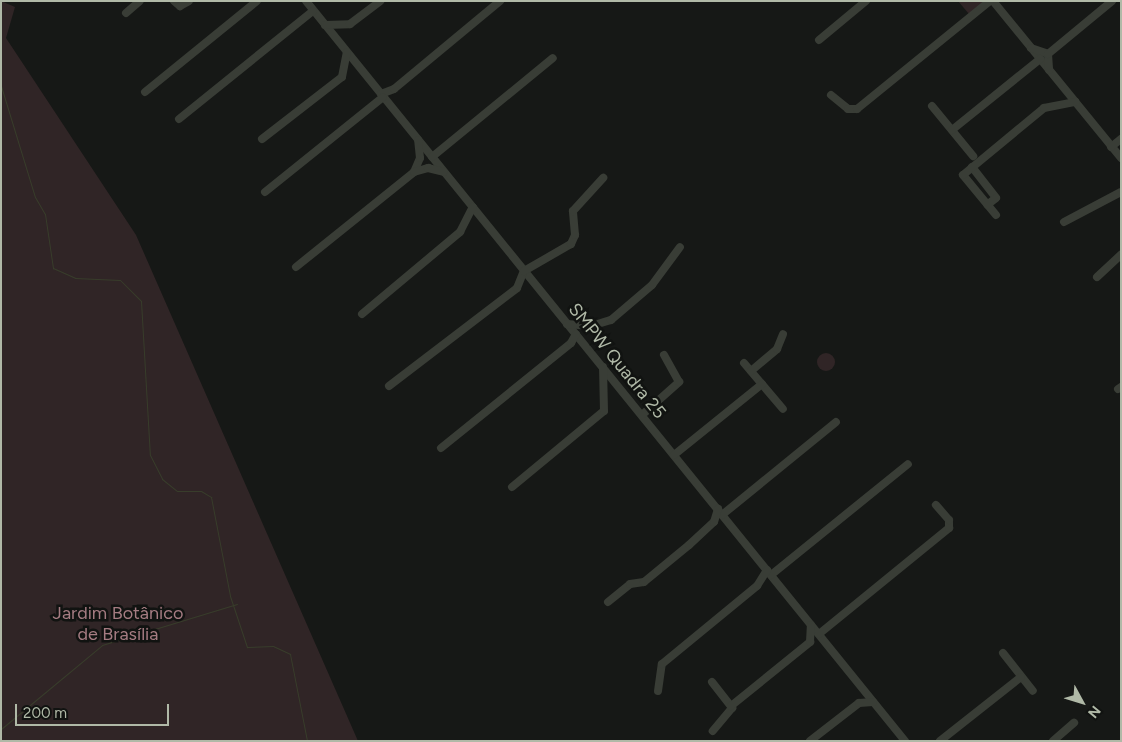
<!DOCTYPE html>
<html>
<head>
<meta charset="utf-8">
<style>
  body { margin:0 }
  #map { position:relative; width:1122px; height:742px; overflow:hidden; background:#161816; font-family:Figtree,sans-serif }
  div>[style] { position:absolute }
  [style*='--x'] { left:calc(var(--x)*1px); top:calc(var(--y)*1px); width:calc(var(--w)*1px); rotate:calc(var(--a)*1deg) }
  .green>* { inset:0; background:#302526 }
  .round { border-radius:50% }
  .stream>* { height:1px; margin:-0.5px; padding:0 0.5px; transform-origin:0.5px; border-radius:0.5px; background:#383d2b }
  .minor>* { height:8px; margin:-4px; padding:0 4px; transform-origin:4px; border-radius:4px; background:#393d36 }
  span { translate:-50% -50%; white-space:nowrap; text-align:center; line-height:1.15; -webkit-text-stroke:5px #111311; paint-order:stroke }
  .street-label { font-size:18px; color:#b0b9a7 }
  .park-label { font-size:18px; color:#a57c82 }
  .frame { position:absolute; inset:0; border:2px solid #b0b9a7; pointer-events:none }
  .north { position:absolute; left:1057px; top:677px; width:50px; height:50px; -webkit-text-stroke:4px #111311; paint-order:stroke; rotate:129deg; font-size:14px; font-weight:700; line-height:20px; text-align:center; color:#b0b9a7 }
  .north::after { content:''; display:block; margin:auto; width:18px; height:22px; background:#b0b9a7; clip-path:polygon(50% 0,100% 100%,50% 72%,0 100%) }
  .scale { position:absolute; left:15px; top:704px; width:154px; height:22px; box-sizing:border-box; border:2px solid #b0b9a7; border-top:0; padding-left:6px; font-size:15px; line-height:18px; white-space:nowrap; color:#b0b9a7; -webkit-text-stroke:4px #111311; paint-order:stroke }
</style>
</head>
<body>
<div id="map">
  <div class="green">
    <div style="clip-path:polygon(1px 1px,15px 7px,6px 38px,136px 235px,358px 741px,1px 741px)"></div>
    <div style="clip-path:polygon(958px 1px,985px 1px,969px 14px)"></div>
    <div class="round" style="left:817px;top:353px;width:18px;height:18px"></div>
  </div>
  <div class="stream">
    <div style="--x:1;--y:86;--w:116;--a:73"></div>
    <div style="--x:35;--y:197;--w:20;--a:60"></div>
    <div style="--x:45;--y:214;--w:55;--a:81.6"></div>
    <div style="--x:53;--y:268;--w:24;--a:24"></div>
    <div style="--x:75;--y:278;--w:45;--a:2.5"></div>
    <div style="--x:120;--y:280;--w:30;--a:45"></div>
    <div style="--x:141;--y:301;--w:154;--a:86.7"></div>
    <div style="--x:150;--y:455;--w:27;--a:63"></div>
    <div style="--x:162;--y:479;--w:19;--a:39"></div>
    <div style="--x:177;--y:491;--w:24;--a:0"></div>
    <div style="--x:201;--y:491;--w:12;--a:31"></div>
    <div style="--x:211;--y:497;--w:101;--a:79.1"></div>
    <div style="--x:230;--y:596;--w:54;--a:71.6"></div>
    <div style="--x:247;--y:647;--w:26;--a:-2"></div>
    <div style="--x:273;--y:646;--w:19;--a:25"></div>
    <div style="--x:290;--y:654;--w:89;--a:78.9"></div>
    <div style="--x:1;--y:729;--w:131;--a:-39.7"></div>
    <div style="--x:102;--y:645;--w:141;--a:-16.9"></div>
  </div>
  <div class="minor">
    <div style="--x:174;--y:1;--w:8;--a:40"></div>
    <div style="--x:180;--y:6;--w:10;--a:-29"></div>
    <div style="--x:306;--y:1;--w:952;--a:51.01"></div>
    <div style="--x:993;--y:1;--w:203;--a:50.8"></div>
    <div style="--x:126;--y:13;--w:18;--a:-41"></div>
    <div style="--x:325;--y:25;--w:25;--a:-2"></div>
    <div style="--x:350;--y:24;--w:38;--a:-37"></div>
    <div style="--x:819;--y:40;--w:61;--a:-39.7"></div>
    <div style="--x:1031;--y:48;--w:18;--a:19"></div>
    <div style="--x:1048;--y:54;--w:16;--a:86"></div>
    <div style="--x:1048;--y:54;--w:83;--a:-39.6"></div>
    <div style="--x:145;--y:92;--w:144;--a:-39.1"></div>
    <div style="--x:381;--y:94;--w:14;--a:-21"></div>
    <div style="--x:394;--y:89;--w:138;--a:-39.7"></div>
    <div style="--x:831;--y:95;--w:22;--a:39"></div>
    <div style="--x:848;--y:109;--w:9;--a:0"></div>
    <div style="--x:857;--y:109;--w:171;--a:-39.1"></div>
    <div style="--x:932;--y:106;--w:65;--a:50.6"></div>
    <div style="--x:179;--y:119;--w:172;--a:-38.9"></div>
    <div style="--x:952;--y:130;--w:113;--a:-38.9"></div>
    <div style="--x:262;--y:139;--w:101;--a:-37.8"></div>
    <div style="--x:342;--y:77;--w:25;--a:-79"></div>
    <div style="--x:1111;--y:147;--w:13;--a:-39"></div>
    <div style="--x:432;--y:157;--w:156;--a:-39.3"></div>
    <div style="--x:972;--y:167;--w:39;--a:52"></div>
    <div style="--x:996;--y:198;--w:11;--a:142"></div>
    <div style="--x:414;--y:172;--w:15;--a:-67"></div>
    <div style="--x:420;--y:158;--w:18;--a:-96"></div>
    <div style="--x:265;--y:192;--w:151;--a:-38.8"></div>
    <div style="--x:996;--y:215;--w:52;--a:-129.5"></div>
    <div style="--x:963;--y:175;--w:105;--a:-39.6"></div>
    <div style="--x:1044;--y:108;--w:32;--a:-11"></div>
    <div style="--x:1064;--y:222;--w:64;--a:-27.8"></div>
    <div style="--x:296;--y:267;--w:151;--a:-38.8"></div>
    <div style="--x:414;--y:172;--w:15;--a:-16"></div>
    <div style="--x:428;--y:168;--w:16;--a:14"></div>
    <div style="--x:1097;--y:277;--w:33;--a:-43"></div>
    <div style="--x:362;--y:314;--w:128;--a:-39.9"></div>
    <div style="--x:460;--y:232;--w:28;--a:-63"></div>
    <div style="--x:567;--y:324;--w:24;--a:5"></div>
    <div style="--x:591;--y:326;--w:21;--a:-17"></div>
    <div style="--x:611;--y:320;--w:54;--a:-40.5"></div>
    <div style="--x:652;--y:285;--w:47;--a:-53.6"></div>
    <div style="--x:744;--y:363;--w:60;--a:49.7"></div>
    <div style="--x:751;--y:371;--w:34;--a:-40"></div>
    <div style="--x:777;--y:349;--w:16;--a:-68"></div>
    <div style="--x:389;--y:386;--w:161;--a:-37.4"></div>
    <div style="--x:517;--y:288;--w:18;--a:-68"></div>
    <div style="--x:524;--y:271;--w:54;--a:-29.9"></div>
    <div style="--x:571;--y:244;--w:10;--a:-66"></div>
    <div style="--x:575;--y:235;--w:24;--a:-95"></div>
    <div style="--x:573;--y:211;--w:45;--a:-47.7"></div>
    <div style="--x:1118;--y:389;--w:4;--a:-34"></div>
    <div style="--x:642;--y:415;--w:50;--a:-41.7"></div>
    <div style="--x:679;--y:382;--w:31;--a:-119"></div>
    <div style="--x:441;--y:448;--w:167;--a:-38.9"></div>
    <div style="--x:571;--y:343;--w:10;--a:-61"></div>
    <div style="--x:674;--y:455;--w:113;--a:-38.9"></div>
    <div style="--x:512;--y:487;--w:119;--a:-39.6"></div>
    <div style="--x:604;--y:411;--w:44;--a:-91.3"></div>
    <div style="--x:722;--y:515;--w:147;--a:-39.2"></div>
    <div style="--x:771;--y:575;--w:176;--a:-39"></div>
    <div style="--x:608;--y:602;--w:28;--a:-39"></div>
    <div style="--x:630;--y:584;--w:14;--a:-8"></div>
    <div style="--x:644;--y:582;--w:58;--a:-39.4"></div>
    <div style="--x:689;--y:545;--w:34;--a:-43"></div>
    <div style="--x:714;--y:522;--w:14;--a:-73"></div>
    <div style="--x:819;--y:634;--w:168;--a:-39.2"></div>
    <div style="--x:949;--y:528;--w:8;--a:-90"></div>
    <div style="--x:949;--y:520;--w:20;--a:-131"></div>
    <div style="--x:1003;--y:653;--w:48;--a:51.7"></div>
    <div style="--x:712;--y:682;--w:33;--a:52"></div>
    <div style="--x:732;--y:708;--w:30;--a:130"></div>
    <div style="--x:658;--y:691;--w:27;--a:-82"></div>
    <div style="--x:662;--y:664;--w:123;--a:-39.4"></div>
    <div style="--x:757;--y:586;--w:19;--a:-58"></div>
    <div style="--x:731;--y:706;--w:102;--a:-39"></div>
    <div style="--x:810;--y:642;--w:17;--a:-87"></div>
    <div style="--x:810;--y:741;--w:62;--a:-37.8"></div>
    <div style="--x:859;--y:703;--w:14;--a:-4"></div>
    <div style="--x:940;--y:741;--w:103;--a:-38.3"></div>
    <div style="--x:1053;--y:741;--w:28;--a:-41"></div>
  </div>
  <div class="street-label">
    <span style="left:617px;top:361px;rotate:51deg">SMPW Quadra 25</span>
  </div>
  <div class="park-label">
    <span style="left:118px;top:624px">Jardim Botânico<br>de Brasília</span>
  </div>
  <div class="frame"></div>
  <div class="north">N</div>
  <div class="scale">200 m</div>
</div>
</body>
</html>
